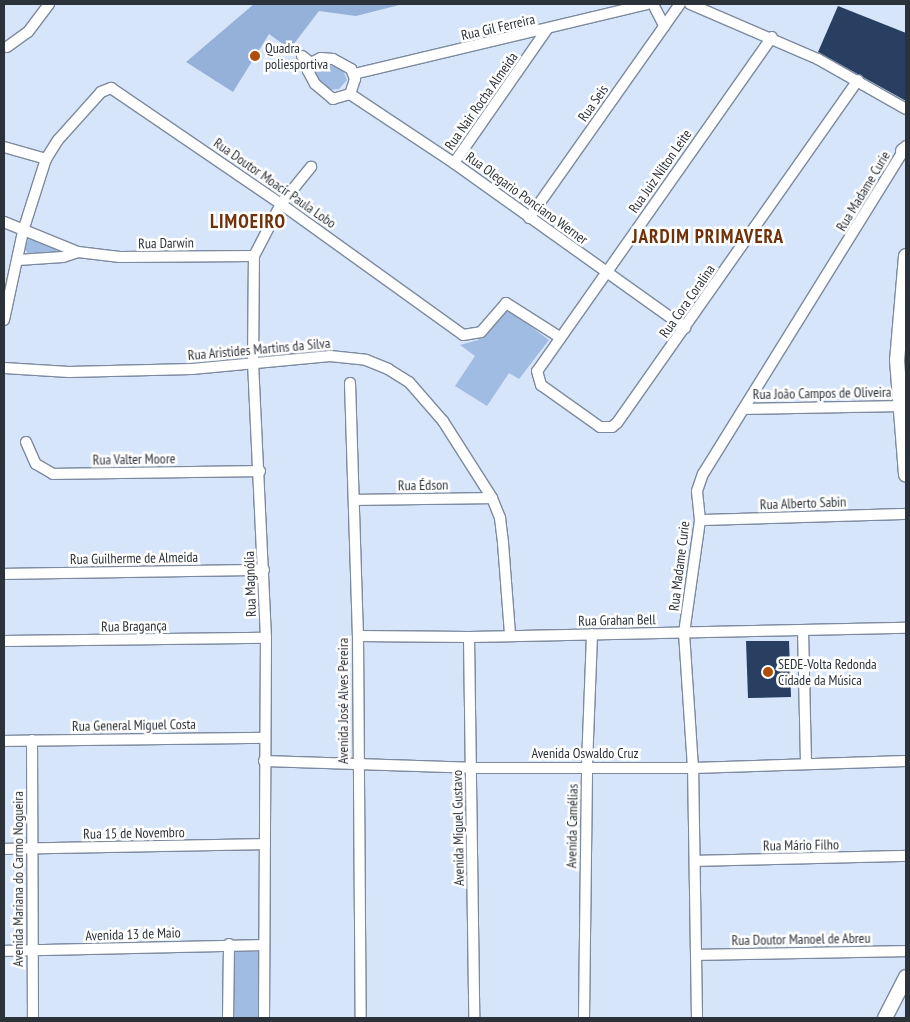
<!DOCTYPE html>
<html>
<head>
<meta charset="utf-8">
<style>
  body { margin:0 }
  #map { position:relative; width:910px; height:1022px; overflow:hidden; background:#d6e5fa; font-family:"PT Sans Narrow",sans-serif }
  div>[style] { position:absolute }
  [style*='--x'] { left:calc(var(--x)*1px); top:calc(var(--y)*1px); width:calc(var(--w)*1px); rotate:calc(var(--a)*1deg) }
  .green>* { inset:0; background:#a1bce3 }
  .forest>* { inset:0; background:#95b1da }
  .building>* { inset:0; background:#283f62 }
  .path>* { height:2px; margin-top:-1px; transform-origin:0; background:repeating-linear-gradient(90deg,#9fabbc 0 5px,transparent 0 7.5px) }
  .roads { filter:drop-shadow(1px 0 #7d8a9e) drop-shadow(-1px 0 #7d8a9e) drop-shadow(0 1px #7d8a9e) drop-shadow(0 -1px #7d8a9e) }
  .street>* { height:10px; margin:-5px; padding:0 5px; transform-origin:5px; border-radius:5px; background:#fff }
  .secondary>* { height:14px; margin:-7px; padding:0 7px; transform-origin:7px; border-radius:7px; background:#fff }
  .dots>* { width:14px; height:14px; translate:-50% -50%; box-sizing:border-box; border:2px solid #fff; border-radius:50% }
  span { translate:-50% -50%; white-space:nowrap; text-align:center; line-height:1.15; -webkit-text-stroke:5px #fff; paint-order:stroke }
  .street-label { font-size:14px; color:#2c323a }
  .poi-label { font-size:14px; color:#2c323a }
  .left { translate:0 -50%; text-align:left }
  .district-label { font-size:19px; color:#6f3109; font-weight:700; letter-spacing:1px }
  .frame { position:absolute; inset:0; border:5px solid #2c323a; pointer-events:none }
</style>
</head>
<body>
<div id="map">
  <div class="green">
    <div style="clip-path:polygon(322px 62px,343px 70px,347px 80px,339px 89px,324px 90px,312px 75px,315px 66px)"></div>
    <div style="clip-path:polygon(29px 238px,36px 239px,58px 248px,55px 253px,28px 253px,24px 249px)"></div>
    <div style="clip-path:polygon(509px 310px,549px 340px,519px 379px,509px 373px,487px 406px,455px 386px,475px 356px,460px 345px,478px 340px,501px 313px)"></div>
    <div style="clip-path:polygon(233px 951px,258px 952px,259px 1018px,231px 1018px)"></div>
  </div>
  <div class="forest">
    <div style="clip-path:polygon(254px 4px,403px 4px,356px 16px,319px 11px,290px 49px,269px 34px,233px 92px,186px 62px)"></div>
  </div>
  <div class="building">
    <div style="clip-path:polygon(838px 6px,906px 33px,906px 101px,818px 52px)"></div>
    <div style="clip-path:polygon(746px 641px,789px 641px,791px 697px,748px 698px)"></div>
  </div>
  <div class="path">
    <div style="--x:905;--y:1018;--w:2;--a:-63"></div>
  </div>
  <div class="roads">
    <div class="street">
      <div style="--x:653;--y:4;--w:25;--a:63"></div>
      <div style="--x:690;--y:4;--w:139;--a:23.3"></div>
      <div style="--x:818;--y:59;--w:101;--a:29.6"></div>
      <div style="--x:772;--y:37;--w:408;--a:125.1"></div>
      <div style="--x:537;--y:371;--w:15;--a:74"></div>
      <div style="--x:541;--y:385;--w:72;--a:35.4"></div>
      <div style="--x:600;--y:427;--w:12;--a:0"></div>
      <div style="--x:612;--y:427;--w:6;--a:-39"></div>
      <div style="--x:617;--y:423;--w:419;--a:-54.9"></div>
      <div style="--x:7;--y:47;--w:26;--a:-36"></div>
      <div style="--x:28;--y:32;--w:35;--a:-53"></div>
      <div style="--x:302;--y:56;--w:11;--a:38"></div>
      <div style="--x:321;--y:58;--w:12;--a:5"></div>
      <div style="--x:333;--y:59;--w:21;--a:29"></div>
      <div style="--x:351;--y:69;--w:11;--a:68"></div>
      <div style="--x:355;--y:79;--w:16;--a:108"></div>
      <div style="--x:350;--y:94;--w:18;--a:164"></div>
      <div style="--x:333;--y:99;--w:23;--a:-140"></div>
      <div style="--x:315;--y:84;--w:15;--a:-118"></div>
      <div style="--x:308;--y:71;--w:9;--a:-69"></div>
      <div style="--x:311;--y:63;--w:11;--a:-27"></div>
      <div style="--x:354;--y:74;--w:301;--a:-13.4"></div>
      <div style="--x:350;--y:94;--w:125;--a:33.6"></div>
      <div style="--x:454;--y:163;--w:284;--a:35.5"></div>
      <div style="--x:4;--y:147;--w:44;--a:15.9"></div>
      <div style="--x:454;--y:163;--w:163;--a:-55.2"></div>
      <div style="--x:529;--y:218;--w:262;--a:-54.8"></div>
      <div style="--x:4;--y:222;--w:80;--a:22.1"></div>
      <div style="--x:78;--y:252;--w:42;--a:6.8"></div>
      <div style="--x:120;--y:257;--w:134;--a:-0.4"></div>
      <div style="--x:18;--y:260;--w:45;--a:-3.8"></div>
      <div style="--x:63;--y:257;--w:16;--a:-18"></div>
      <div style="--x:4;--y:320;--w:91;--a:-77.9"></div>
      <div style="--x:23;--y:231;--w:76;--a:-72.3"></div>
      <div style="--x:46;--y:159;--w:22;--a:-58"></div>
      <div style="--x:58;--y:140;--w:64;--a:-48.1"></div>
      <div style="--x:101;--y:92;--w:11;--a:-22"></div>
      <div style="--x:111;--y:88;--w:206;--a:34.3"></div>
      <div style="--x:281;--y:204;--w:224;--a:35.7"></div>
      <div style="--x:463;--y:335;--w:18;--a:-9"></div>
      <div style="--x:481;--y:332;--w:38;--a:-49"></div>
      <div style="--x:506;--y:303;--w:62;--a:32.4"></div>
      <div style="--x:4;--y:368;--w:65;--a:3.5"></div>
      <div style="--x:69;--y:372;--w:123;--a:-1.4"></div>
      <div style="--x:192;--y:369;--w:139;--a:-5.4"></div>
      <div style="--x:330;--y:356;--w:36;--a:6"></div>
      <div style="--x:366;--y:360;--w:24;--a:22"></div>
      <div style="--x:388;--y:369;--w:25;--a:32"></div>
      <div style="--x:409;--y:382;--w:52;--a:48.9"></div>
      <div style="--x:443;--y:421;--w:91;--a:57.5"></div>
      <div style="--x:492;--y:498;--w:22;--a:68"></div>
      <div style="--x:500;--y:518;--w:25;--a:83"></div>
      <div style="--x:503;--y:543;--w:92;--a:85.6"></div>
      <div style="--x:350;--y:383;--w:253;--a:88.2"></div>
      <div style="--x:358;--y:636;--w:382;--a:89.6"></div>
      <div style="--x:746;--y:409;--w:153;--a:-1.1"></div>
      <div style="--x:26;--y:442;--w:24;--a:66"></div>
      <div style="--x:36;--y:464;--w:20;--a:30"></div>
      <div style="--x:53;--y:474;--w:207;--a:-0.8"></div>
      <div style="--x:355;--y:500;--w:137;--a:-0.8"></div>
      <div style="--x:700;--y:520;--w:206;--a:-1.7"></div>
      <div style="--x:4;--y:574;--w:260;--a:-0.9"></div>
      <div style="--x:803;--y:630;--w:133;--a:88.7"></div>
      <div style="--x:358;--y:636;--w:111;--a:0.5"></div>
      <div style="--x:469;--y:637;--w:437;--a:-1.2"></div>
      <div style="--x:469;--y:637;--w:381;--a:89.2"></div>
      <div style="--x:4;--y:641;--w:262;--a:-0.7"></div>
      <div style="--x:32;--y:740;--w:278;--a:89.8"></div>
      <div style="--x:4;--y:741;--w:261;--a:-0.7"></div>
      <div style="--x:264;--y:761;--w:207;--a:1.9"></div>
      <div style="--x:471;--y:768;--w:222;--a:0"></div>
      <div style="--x:693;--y:768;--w:213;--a:-1.9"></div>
      <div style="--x:4;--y:849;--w:261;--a:-1.1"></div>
      <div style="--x:696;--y:861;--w:210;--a:-1.4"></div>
      <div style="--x:4;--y:951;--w:258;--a:-1.3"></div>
      <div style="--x:697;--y:955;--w:209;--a:-1.1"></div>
      <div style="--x:228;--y:1018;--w:74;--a:-89.2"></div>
      <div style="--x:264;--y:1018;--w:380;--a:-89.7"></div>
      <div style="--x:266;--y:638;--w:273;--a:-92.7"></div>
      <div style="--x:253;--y:365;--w:109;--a:-89.5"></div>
      <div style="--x:254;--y:256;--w:59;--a:-62.6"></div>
      <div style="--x:281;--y:204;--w:48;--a:-51"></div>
      <div style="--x:584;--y:1018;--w:253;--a:-89.3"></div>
      <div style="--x:587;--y:765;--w:131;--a:-87.8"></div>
      <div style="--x:697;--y:1018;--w:250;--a:-90.9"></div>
      <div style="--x:693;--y:768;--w:135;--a:-93.8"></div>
      <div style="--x:684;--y:633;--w:114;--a:-81.9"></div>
      <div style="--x:700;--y:520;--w:29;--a:-96"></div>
      <div style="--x:697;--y:491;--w:18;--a:-71"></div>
      <div style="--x:703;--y:474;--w:386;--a:-58.2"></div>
    </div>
    <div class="secondary">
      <div style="--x:903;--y:151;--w:4;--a:-34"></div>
      <div style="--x:906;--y:256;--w:104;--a:94.9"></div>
      <div style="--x:897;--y:360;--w:115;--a:85.5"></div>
      <div style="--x:885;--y:1018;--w:46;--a:-62.9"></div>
    </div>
  </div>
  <div class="dots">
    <div style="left:255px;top:56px;background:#af4e09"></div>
    <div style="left:768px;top:672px;background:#af4e09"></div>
  </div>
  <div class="street-label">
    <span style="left:498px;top:27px;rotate:-13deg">Rua Gil Ferreira</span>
    <span style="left:481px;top:101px;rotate:-55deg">Rua Nair Rocha Almeida</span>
    <span style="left:593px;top:103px;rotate:-55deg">Rua Seis</span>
    <span style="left:660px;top:171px;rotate:-55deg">Rua Juiz Nilton Leite</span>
    <span style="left:275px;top:183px;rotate:35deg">Rua Doutor Moacir Paula Lobo</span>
    <span style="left:863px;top:191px;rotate:-59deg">Rua Madame Curie</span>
    <span style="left:527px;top:198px;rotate:36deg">Rua Olegario Ponciano Werner</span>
    <span style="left:166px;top:243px;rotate:-1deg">Rua Darwin</span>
    <span style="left:687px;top:301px;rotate:-55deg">Rua Cora Coralina</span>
    <span style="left:259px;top:349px;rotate:-5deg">Rua Aristides Martins da Silva</span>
    <span style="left:822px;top:393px;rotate:-1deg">Rua João Campos de Oliveira</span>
    <span style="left:134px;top:459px;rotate:-1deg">Rua Valter Moore</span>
    <span style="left:423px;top:485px;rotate:-1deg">Rua Édson</span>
    <span style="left:803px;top:503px;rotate:-2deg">Rua Alberto Sabin</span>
    <span style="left:134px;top:558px;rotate:-1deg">Rua Guilherme de Almeida</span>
    <span style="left:679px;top:566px;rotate:-83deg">Rua Madame Curie</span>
    <span style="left:250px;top:584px;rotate:-92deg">Rua Magnólia</span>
    <span style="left:617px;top:620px;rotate:-1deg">Rua Grahan Bell</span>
    <span style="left:134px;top:626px;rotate:-1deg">Rua Bragança</span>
    <span style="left:343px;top:701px;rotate:-90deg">Avenida José Alves Pereira</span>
    <span style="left:134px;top:725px;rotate:-1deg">Rua General Miguel Costa</span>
    <span style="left:585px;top:753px">Avenida Oswaldo Cruz</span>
    <span style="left:572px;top:826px;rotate:-89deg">Avenida Camélias</span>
    <span style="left:458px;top:828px;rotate:-91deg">Avenida Miguel Gustavo</span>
    <span style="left:134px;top:833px;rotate:-1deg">Rua 15 de Novembro</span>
    <span style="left:801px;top:845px;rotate:-1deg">Rua Mário Filho</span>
    <span style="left:18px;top:879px;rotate:-90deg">Avenida Mariana do Carmo Nogueira</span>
    <span style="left:133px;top:934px;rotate:-2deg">Avenida 13 de Maio</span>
    <span style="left:801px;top:939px;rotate:-1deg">Rua Doutor Manoel de Abreu</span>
  </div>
  <div class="poi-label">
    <span class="left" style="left:265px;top:56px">Quadra<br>poliesportiva</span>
    <span class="left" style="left:778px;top:672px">SEDE-Volta Redonda<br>Cidade da Música</span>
  </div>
  <div class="district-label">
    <span style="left:248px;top:222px">LIMOEIRO</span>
    <span style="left:708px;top:237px">JARDIM PRIMAVERA</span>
  </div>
  <div class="frame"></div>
</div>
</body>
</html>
